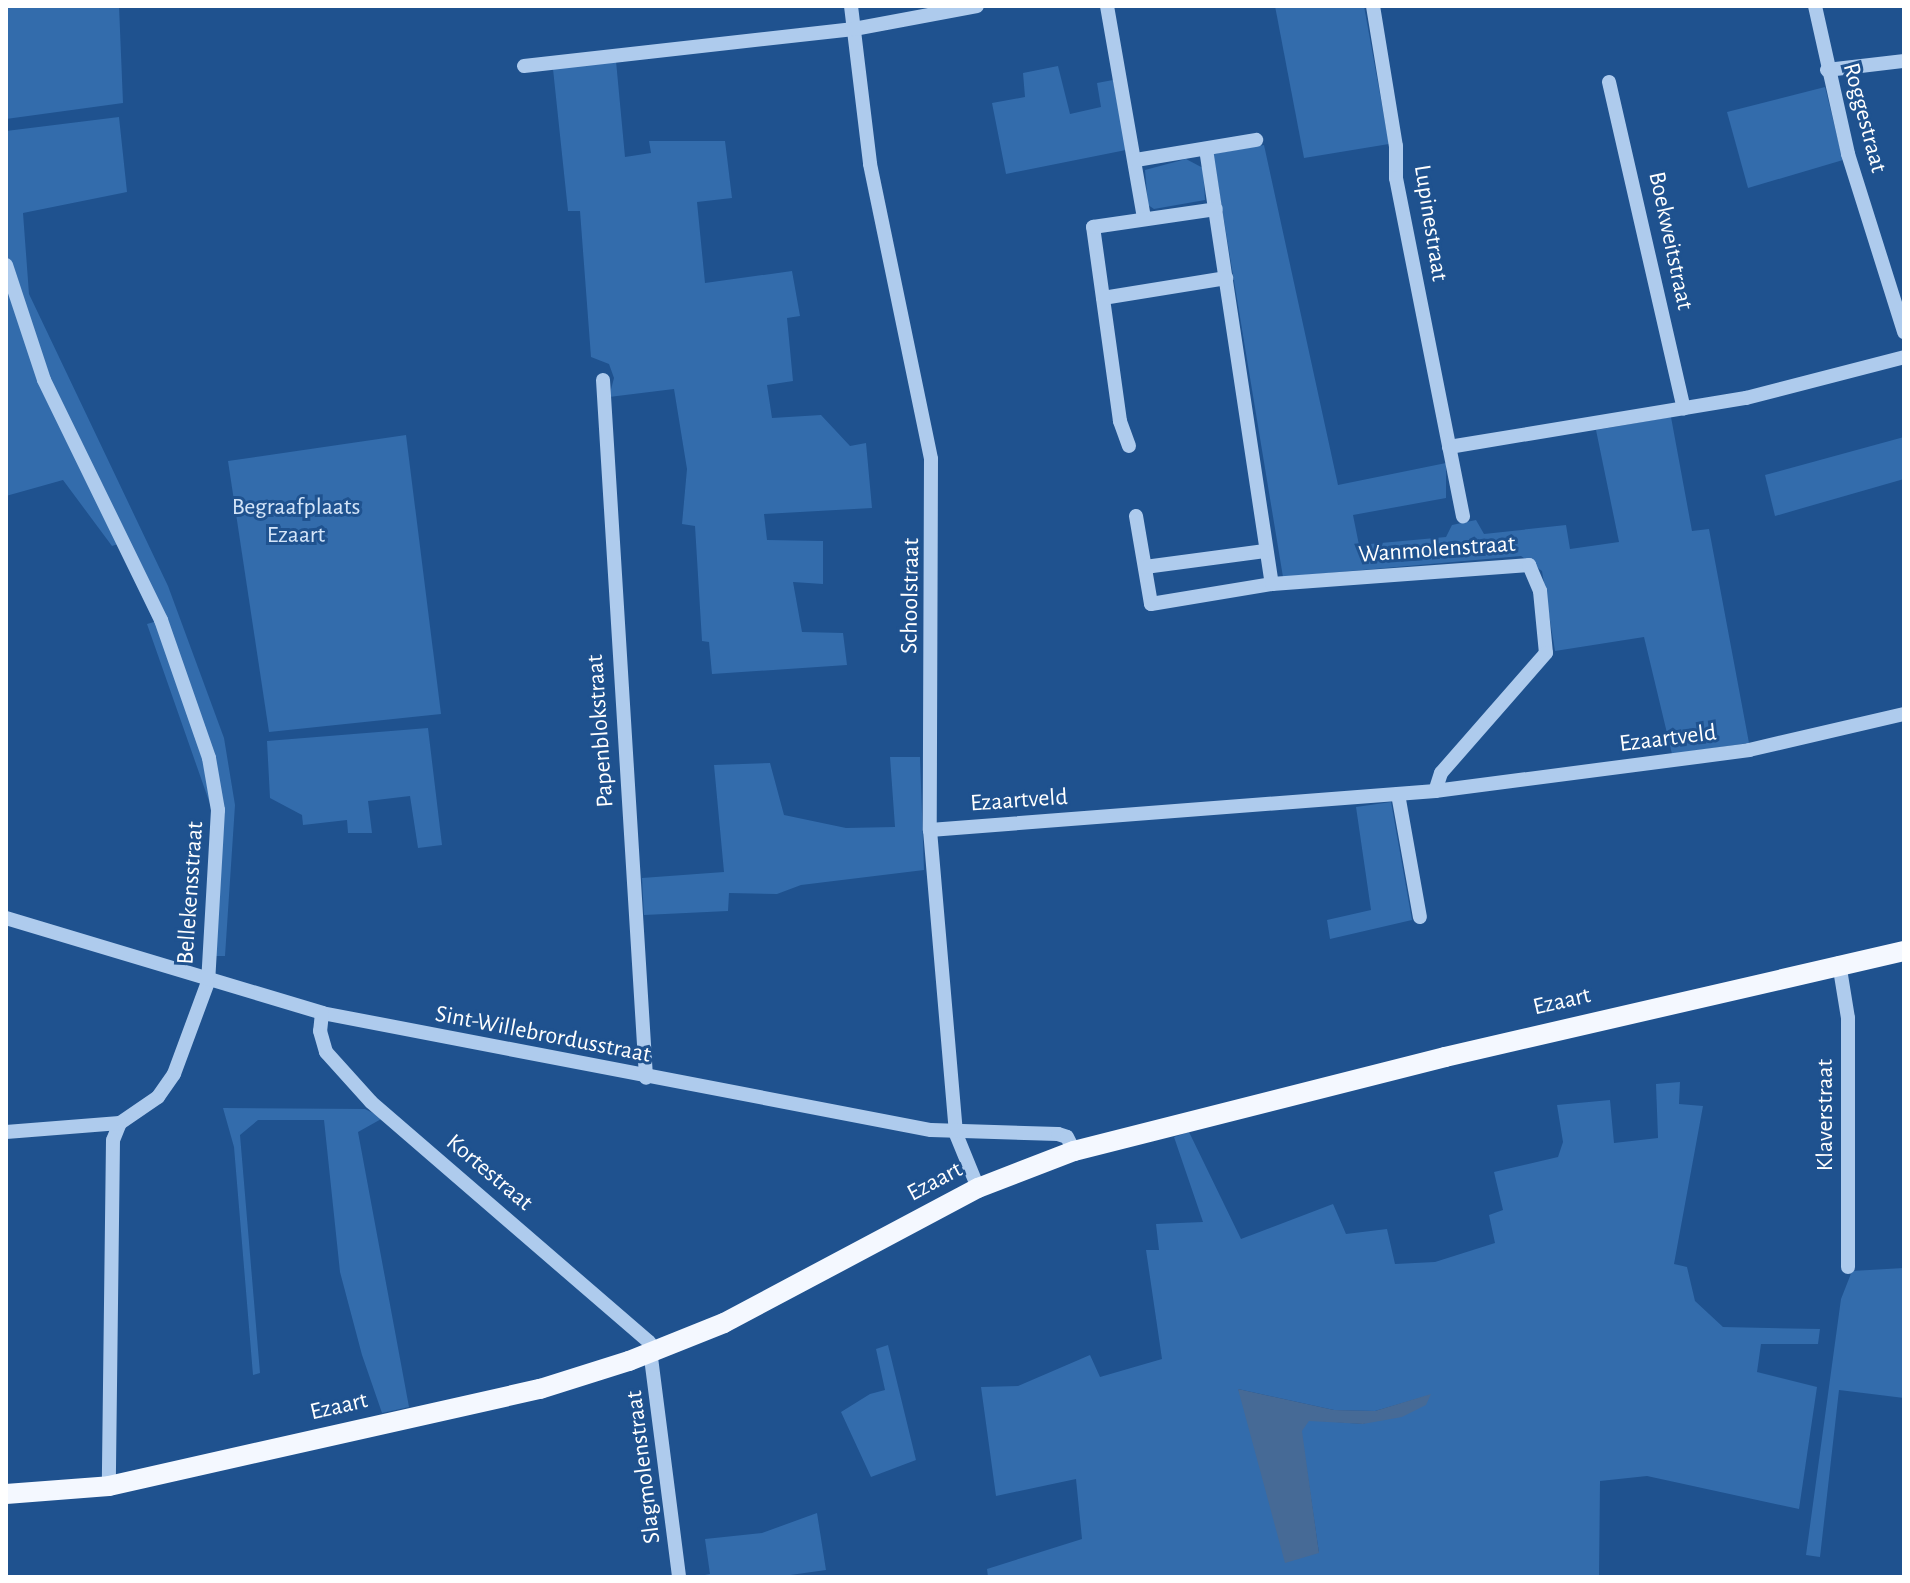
<!DOCTYPE html>
<html>
<head>
<meta charset="utf-8">
<style>
  body { margin:0 }
  #map { position:relative; width:1910px; height:1583px; overflow:hidden; background:#1f528f; font-family:"Alegreya Sans",sans-serif }
  div>[style] { position:absolute }
  [style*='--x'] { left:calc(var(--x)*1px); top:calc(var(--y)*1px); width:calc(var(--w)*1px); rotate:calc(var(--a)*1deg) }
  .green>* { inset:0; background:#336cac }
  .water>* { inset:0; background:#466a96 }
  .minor>* { height:14px; margin:-7px; padding:0 7px; transform-origin:7px; border-radius:7px; background:#aecbed }
  .major>* { height:20px; margin:-10px; padding:0 10px; transform-origin:10px; border-radius:10px; background:#f4f8ff }
  span { translate:-50% -50%; white-space:nowrap; text-align:center; line-height:1.15; -webkit-text-stroke:6px #1f528f; paint-order:stroke }
  .street-label { font-size:24px; color:#fff }
  .park-label { font-size:24px; color:#d4e5f9 }
  .frame { position:absolute; inset:0; border:8px solid #fff; pointer-events:none }
</style>
</head>
<body>
<div id="map">
  <div class="green">
    <div style="clip-path:polygon(6px 6px,119px 6px,123px 103px,6px 119px)"></div>
    <div style="clip-path:polygon(1275px 6px,1364px 6px,1389px 144px,1304px 158px)"></div>
    <div style="clip-path:polygon(616px 61px,625px 157px,651px 153px,649px 141px,725px 141px,732px 198px,697px 202px,705px 283px,792px 271px,800px 316px,787px 318px,793px 381px,767px 385px,772px 418px,821px 415px,850px 446px,866px 443px,872px 508px,764px 514px,767px 540px,823px 541px,823px 584px,793px 582px,802px 632px,843px 633px,847px 665px,712px 674px,709px 642px,702px 641px,695px 526px,682px 524px,687px 469px,674px 389px,609px 397px,614px 378px,609px 364px,591px 357px,580px 211px,568px 211px,553px 69px)"></div>
    <div style="clip-path:polygon(1058px 66px,1070px 114px,1101px 107px,1097px 83px,1113px 80px,1126px 150px,1006px 174px,992px 103px,1025px 97px,1023px 73px)"></div>
    <div style="clip-path:polygon(1825px 87px,1843px 160px,1748px 188px,1727px 112px)"></div>
    <div style="clip-path:polygon(119px 117px,127px 192px,23px 213px,29px 294px,168px 586px,224px 738px,235px 805px,225px 956px,216px 956px,223px 803px,210px 804px,147px 624px,154px 622px,118px 544px,112px 546px,63px 480px,6px 496px,6px 131px)"></div>
    <div style="clip-path:polygon(1264px 145px,1338px 485px,1446px 463px,1446px 498px,1353px 515px,1359px 545px,1446px 537px,1452px 525px,1476px 520px,1484px 534px,1566px 525px,1570px 549px,1619px 542px,1596px 430px,1671px 417px,1692px 531px,1709px 529px,1749px 743px,1672px 754px,1644px 637px,1555px 651px,1542px 571px,1521px 556px,1283px 577px,1213px 154px)"></div>
    <div style="clip-path:polygon(1186px 159px,1203px 168px,1205px 200px,1154px 209px,1148px 205px,1145px 170px)"></div>
    <div style="clip-path:polygon(406px 435px,441px 714px,269px 732px,228px 461px)"></div>
    <div style="clip-path:polygon(1904px 437px,1904px 479px,1775px 516px,1765px 475px)"></div>
    <div style="clip-path:polygon(428px 728px,442px 845px,418px 848px,410px 796px,368px 801px,372px 833px,348px 833px,347px 820px,303px 825px,302px 815px,270px 798px,267px 741px)"></div>
    <div style="clip-path:polygon(890px 757px,920px 757px,924px 870px,801px 885px,777px 894px,729px 893px,728px 911px,644px 915px,642px 878px,724px 872px,714px 765px,770px 763px,784px 815px,846px 828px,895px 827px)"></div>
    <div style="clip-path:polygon(1391px 802px,1412px 920px,1330px 939px,1327px 920px,1371px 910px,1356px 807px)"></div>
    <div style="clip-path:polygon(evenodd,1680px 1082px,1679px 1104px,1703px 1106px,1674px 1264px,1687px 1267px,1695px 1301px,1723px 1327px,1820px 1329px,1818px 1344px,1761px 1344px,1757px 1372px,1817px 1387px,1799px 1509px,1647px 1476px,1600px 1481px,1599px 1577px,988px 1577px,987px 1569px,1082px 1539px,1076px 1479px,996px 1496px,981px 1387px,1018px 1386px,1090px 1355px,1100px 1377px,1162px 1359px,1146px 1250px,1159px 1250px,1156px 1224px,1203px 1222px,1174px 1137px,1189px 1132px,1241px 1239px,1333px 1204px,1346px 1234px,1387px 1229px,1395px 1264px,1435px 1262px,1495px 1243px,1489px 1215px,1503px 1210px,1494px 1172px,1558px 1157px,1563px 1142px,1557px 1105px,1610px 1100px,1614px 1143px,1658px 1138px,1656px 1084px,1680px 1082px,1238px 1389px,1334px 1410px,1375px 1411px,1430px 1395px,1363px 1424px,1309px 1420px,1301px 1430px,1319px 1553px,1238px 1389px)"></div>
    <div style="clip-path:polygon(223px 1108px,365px 1109px,383px 1118px,358px 1132px,409px 1407px,382px 1413px,362px 1355px,340px 1272px,324px 1120px,258px 1120px,240px 1135px,260px 1373px,253px 1375px,234px 1147px)"></div>
    <div style="clip-path:polygon(1904px 1268px,1904px 1398px,1839px 1390px,1820px 1557px,1806px 1555px,1841px 1299px,1852px 1271px)"></div>
    <div style="clip-path:polygon(888px 1345px,916px 1460px,871px 1477px,841px 1412px,870px 1394px,885px 1390px,876px 1349px)"></div>
    <div style="clip-path:polygon(817px 1513px,826px 1570px,776px 1577px,694px 1577px,710px 1574px,705px 1539px,762px 1533px)"></div>
  </div>
  <div class="water">
    <div style="clip-path:polygon(1238px 1389px,1334px 1410px,1375px 1411px,1431px 1394px,1426px 1405px,1402px 1417px,1363px 1424px,1309px 1421px,1302px 1431px,1319px 1553px,1285px 1563px)"></div>
  </div>
  <div class="minor">
    <div style="--x:851;--y:6;--w:159;--a:83.1"></div>
    <div style="--x:870;--y:164;--w:301;--a:78.3"></div>
    <div style="--x:931;--y:459;--w:371;--a:90.2"></div>
    <div style="--x:930;--y:830;--w:305;--a:85.1"></div>
    <div style="--x:956;--y:1134;--w:58;--a:67.8"></div>
    <div style="--x:1107;--y:6;--w:216;--a:80.1"></div>
    <div style="--x:1373;--y:6;--w:142;--a:80.7"></div>
    <div style="--x:1396;--y:146;--w:32;--a:90"></div>
    <div style="--x:1396;--y:178;--w:345;--a:78.8"></div>
    <div style="--x:1815;--y:6;--w:152;--a:77.4"></div>
    <div style="--x:1848;--y:154;--w:187;--a:72.5"></div>
    <div style="--x:524;--y:66;--w:332;--a:-6.4"></div>
    <div style="--x:854;--y:29;--w:125;--a:-10.6"></div>
    <div style="--x:1827;--y:70;--w:78;--a:-6.7"></div>
    <div style="--x:1609;--y:82;--w:335;--a:77.1"></div>
    <div style="--x:1206;--y:149;--w:440;--a:81.4"></div>
    <div style="--x:1136;--y:160;--w:122;--a:-9.5"></div>
    <div style="--x:6;--y:265;--w:121;--a:71.7"></div>
    <div style="--x:44;--y:380;--w:267;--a:64"></div>
    <div style="--x:161;--y:620;--w:146;--a:70.8"></div>
    <div style="--x:209;--y:758;--w:53;--a:80.2"></div>
    <div style="--x:218;--y:810;--w:172;--a:93.3"></div>
    <div style="--x:208;--y:982;--w:98;--a:110.3"></div>
    <div style="--x:174;--y:1074;--w:28;--a:125"></div>
    <div style="--x:158;--y:1097;--w:46;--a:145.6"></div>
    <div style="--x:120;--y:1123;--w:18;--a:112"></div>
    <div style="--x:113;--y:1140;--w:346;--a:90.7"></div>
    <div style="--x:1103;--y:298;--w:125;--a:-9.2"></div>
    <div style="--x:603;--y:380;--w:699;--a:86.47"></div>
    <div style="--x:1129;--y:446;--w:27;--a:-110"></div>
    <div style="--x:1120;--y:421;--w:196;--a:-97.9"></div>
    <div style="--x:1093;--y:227;--w:124;--a:-8.3"></div>
    <div style="--x:1449;--y:447;--w:301;--a:-9.4"></div>
    <div style="--x:1746;--y:398;--w:163;--a:-14.5"></div>
    <div style="--x:1136;--y:516;--w:89;--a:80.3"></div>
    <div style="--x:1151;--y:604;--w:123;--a:-9.4"></div>
    <div style="--x:1272;--y:584;--w:258;--a:-4.2"></div>
    <div style="--x:1529;--y:565;--w:28;--a:67"></div>
    <div style="--x:1540;--y:591;--w:62;--a:84.5"></div>
    <div style="--x:1546;--y:653;--w:159;--a:131.2"></div>
    <div style="--x:1441;--y:773;--w:19;--a:108"></div>
    <div style="--x:1145;--y:567;--w:121;--a:-7.6"></div>
    <div style="--x:1398;--y:794;--w:125;--a:79.9"></div>
    <div style="--x:930;--y:830;--w:507;--a:-4.42"></div>
    <div style="--x:1435;--y:791;--w:317;--a:-7.4"></div>
    <div style="--x:1749;--y:750;--w:159;--a:-13.1"></div>
    <div style="--x:6;--y:918;--w:330;--a:16.7"></div>
    <div style="--x:322;--y:1013;--w:620;--a:10.88"></div>
    <div style="--x:931;--y:1130;--w:127;--a:1.8"></div>
    <div style="--x:1058;--y:1134;--w:9;--a:18"></div>
    <div style="--x:1067;--y:1137;--w:16;--a:63"></div>
    <div style="--x:1839;--y:963;--w:56;--a:80.7"></div>
    <div style="--x:1848;--y:1018;--w:249;--a:90"></div>
    <div style="--x:322;--y:1013;--w:18;--a:96"></div>
    <div style="--x:320;--y:1031;--w:22;--a:74"></div>
    <div style="--x:326;--y:1052;--w:67;--a:48"></div>
    <div style="--x:371;--y:1102;--w:367;--a:40.8"></div>
    <div style="--x:649;--y:1342;--w:237;--a:82.7"></div>
    <div style="--x:6;--y:1132;--w:114;--a:-4.5"></div>
  </div>
  <div class="major">
    <div style="--x:6;--y:1494;--w:103;--a:-4.4"></div>
    <div style="--x:109;--y:1486;--w:442;--a:-12.7"></div>
    <div style="--x:540;--y:1389;--w:93;--a:-17.5"></div>
    <div style="--x:629;--y:1361;--w:102;--a:-21.8"></div>
    <div style="--x:724;--y:1323;--w:288;--a:-28"></div>
    <div style="--x:978;--y:1188;--w:103;--a:-21.1"></div>
    <div style="--x:1074;--y:1151;--w:383;--a:-14.2"></div>
    <div style="--x:1445;--y:1057;--w:471;--a:-13"></div>
  </div>
  <div class="street-label">
    <span style="left:1864px;top:118px;rotate:75deg">Roggestraat</span>
    <span style="left:1430px;top:223px;rotate:81deg">Lupinestraat</span>
    <span style="left:1670px;top:241px;rotate:78deg">Boekweitstraat</span>
    <span style="left:1437px;top:550px;rotate:-4deg">Wanmolenstraat</span>
    <span style="left:911px;top:596px;rotate:-89deg">Schoolstraat</span>
    <span style="left:601px;top:731px;rotate:-94deg">Papenblokstraat</span>
    <span style="left:1668px;top:739px;rotate:-7deg">Ezaartveld</span>
    <span style="left:1019px;top:801px;rotate:-4deg">Ezaartveld</span>
    <span style="left:191px;top:893px;rotate:-86deg">Bellekensstraat</span>
    <span style="left:1562px;top:1002px;rotate:-13deg">Ezaart</span>
    <span style="left:543px;top:1035px;rotate:11deg">Sint-Willebrordusstraat</span>
    <span style="left:1826px;top:1115px;rotate:-90deg">Klaverstraat</span>
    <span style="left:489px;top:1173px;rotate:40deg">Kortestraat</span>
    <span style="left:935px;top:1182px;rotate:-28deg">Ezaart</span>
    <span style="left:339px;top:1407px;rotate:-13deg">Ezaart</span>
    <span style="left:644px;top:1467px;rotate:-97deg">Slagmolenstraat</span>
  </div>
  <div class="park-label">
    <span style="left:296px;top:522px">Begraafplaats<br>Ezaart</span>
  </div>
  <div class="frame"></div>
</div>
</body>
</html>
